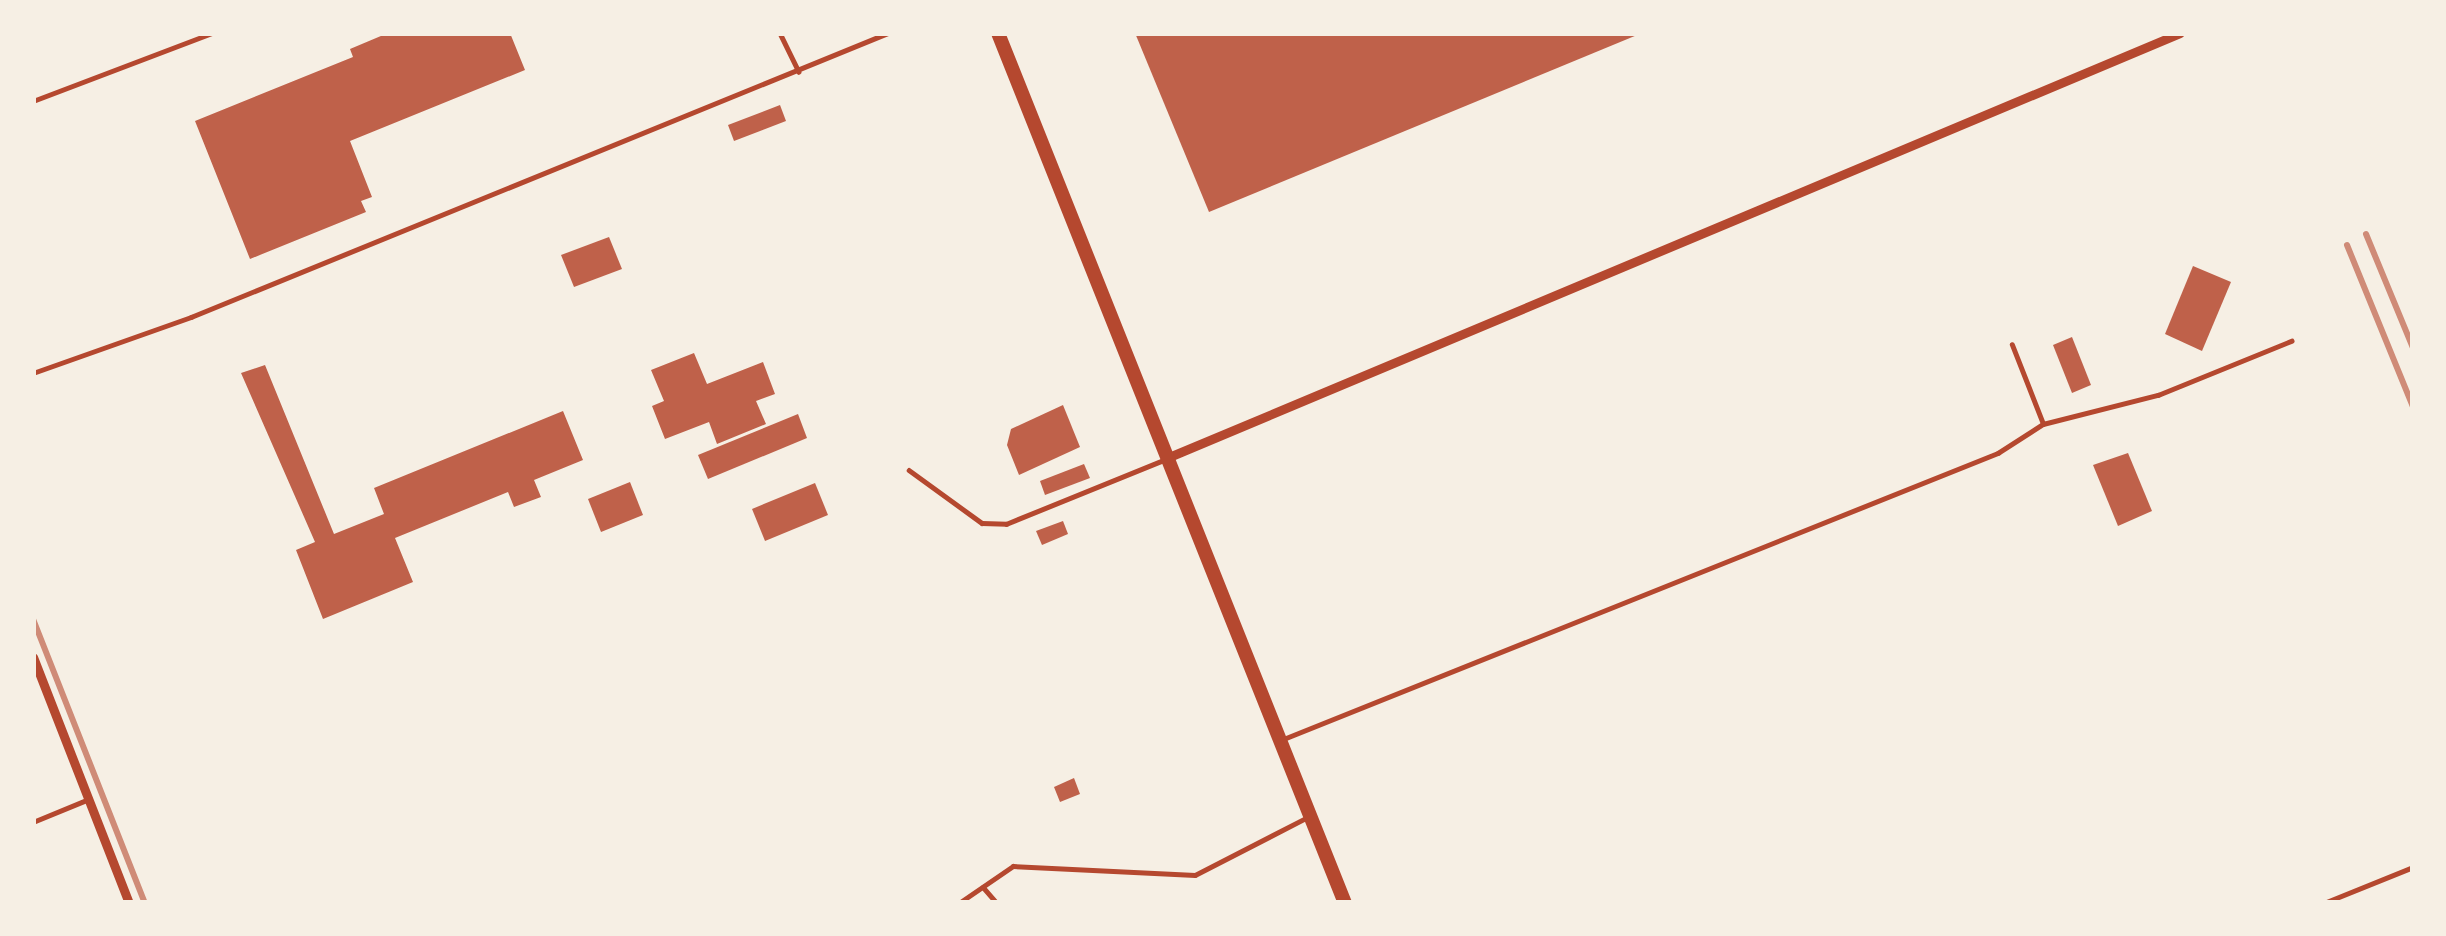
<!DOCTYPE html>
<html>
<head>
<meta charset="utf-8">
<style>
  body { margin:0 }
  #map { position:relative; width:2446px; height:936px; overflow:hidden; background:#f6efe4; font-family:Arial,sans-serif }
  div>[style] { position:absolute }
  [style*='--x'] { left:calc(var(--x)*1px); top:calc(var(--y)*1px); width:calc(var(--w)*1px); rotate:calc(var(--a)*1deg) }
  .building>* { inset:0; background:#bf614a }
  .service>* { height:4.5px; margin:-2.25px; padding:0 2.25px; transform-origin:2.25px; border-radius:2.25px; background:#b5482f }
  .minor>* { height:9px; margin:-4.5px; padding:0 4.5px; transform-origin:4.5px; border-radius:4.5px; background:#b5482f }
  .secondary>* { height:14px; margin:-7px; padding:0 7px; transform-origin:7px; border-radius:7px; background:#b5482f }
  .rail>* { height:6px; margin:-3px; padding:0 3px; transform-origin:3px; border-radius:3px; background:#cf8b77 }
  span { translate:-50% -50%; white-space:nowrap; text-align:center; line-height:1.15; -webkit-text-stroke:12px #f6efe4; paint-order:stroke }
  .frame { position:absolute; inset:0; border:36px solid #f6efe4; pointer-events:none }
</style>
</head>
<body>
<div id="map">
  <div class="building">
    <div style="clip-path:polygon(388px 33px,510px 33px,525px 70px,350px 141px,372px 197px,361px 201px,366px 212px,250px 259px,195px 121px,353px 57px,350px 49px)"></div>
    <div style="clip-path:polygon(1135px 33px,1642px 33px,1209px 212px)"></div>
    <div style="clip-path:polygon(780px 105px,786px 121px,734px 141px,728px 125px)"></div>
    <div style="clip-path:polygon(609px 237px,622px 269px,574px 287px,561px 255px)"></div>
    <div style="clip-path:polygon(2193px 266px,2231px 282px,2202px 351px,2165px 334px)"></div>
    <div style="clip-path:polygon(2072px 337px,2091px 385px,2072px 393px,2053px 345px)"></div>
    <div style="clip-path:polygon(694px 353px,707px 384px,763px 362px,775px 394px,756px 401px,766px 424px,717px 444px,709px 422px,665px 439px,652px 406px,664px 401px,651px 370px)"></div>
    <div style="clip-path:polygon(265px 365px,334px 534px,384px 514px,374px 488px,563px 411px,583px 460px,534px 480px,541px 497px,514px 507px,508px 492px,395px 538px,413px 582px,323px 619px,296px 550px,315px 542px,241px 373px)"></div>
    <div style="clip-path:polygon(1063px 405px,1080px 447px,1019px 475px,1007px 445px,1011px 429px)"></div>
    <div style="clip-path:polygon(798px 414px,807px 438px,708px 479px,698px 455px)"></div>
    <div style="clip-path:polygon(2128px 453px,2152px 511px,2118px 526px,2093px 465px)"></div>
    <div style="clip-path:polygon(1084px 464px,1090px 478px,1045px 495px,1040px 481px)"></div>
    <div style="clip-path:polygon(630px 482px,643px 515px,601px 532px,588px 499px)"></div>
    <div style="clip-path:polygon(815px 483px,828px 515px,765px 541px,752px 509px)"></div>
    <div style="clip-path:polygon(1063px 521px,1068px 534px,1042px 545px,1036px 531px)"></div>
    <div style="clip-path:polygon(1074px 778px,1080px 794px,1060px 802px,1054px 787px)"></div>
  </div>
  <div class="service">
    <div style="--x:780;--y:33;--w:43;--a:64"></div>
    <div style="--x:33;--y:101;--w:191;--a:-20.8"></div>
    <div style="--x:33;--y:373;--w:168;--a:-19.5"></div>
    <div style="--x:191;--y:317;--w:753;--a:-22.17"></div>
    <div style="--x:2043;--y:424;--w:119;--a:-14.2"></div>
    <div style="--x:2158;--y:395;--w:144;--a:-22.1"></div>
    <div style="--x:909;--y:470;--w:90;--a:36"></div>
    <div style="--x:982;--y:523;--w:24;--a:2"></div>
    <div style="--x:1006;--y:524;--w:170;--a:-22.1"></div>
    <div style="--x:1286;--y:738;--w:767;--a:-21.82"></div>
    <div style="--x:1998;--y:453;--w:54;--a:-32.8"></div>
    <div style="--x:2043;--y:424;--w:85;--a:-111.4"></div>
    <div style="--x:33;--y:822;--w:61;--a:-22.3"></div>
    <div style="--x:983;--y:887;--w:21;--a:49"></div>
    <div style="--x:959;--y:903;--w:65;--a:-34.4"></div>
    <div style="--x:1013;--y:866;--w:182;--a:2.8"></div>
    <div style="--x:1195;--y:875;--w:125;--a:-27.2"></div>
    <div style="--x:2324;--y:903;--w:96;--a:-22"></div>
  </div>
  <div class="minor">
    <div style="--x:1169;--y:457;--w:1096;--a:-22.75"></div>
    <div style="--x:33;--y:657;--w:264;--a:68.7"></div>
  </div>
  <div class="secondary">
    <div style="--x:998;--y:33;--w:937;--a:68.26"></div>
  </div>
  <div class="rail">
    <div style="--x:2366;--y:234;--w:123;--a:67.6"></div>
    <div style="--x:2347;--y:245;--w:175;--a:67.8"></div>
    <div style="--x:33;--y:619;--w:305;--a:68.5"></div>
  </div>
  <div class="frame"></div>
</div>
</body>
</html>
